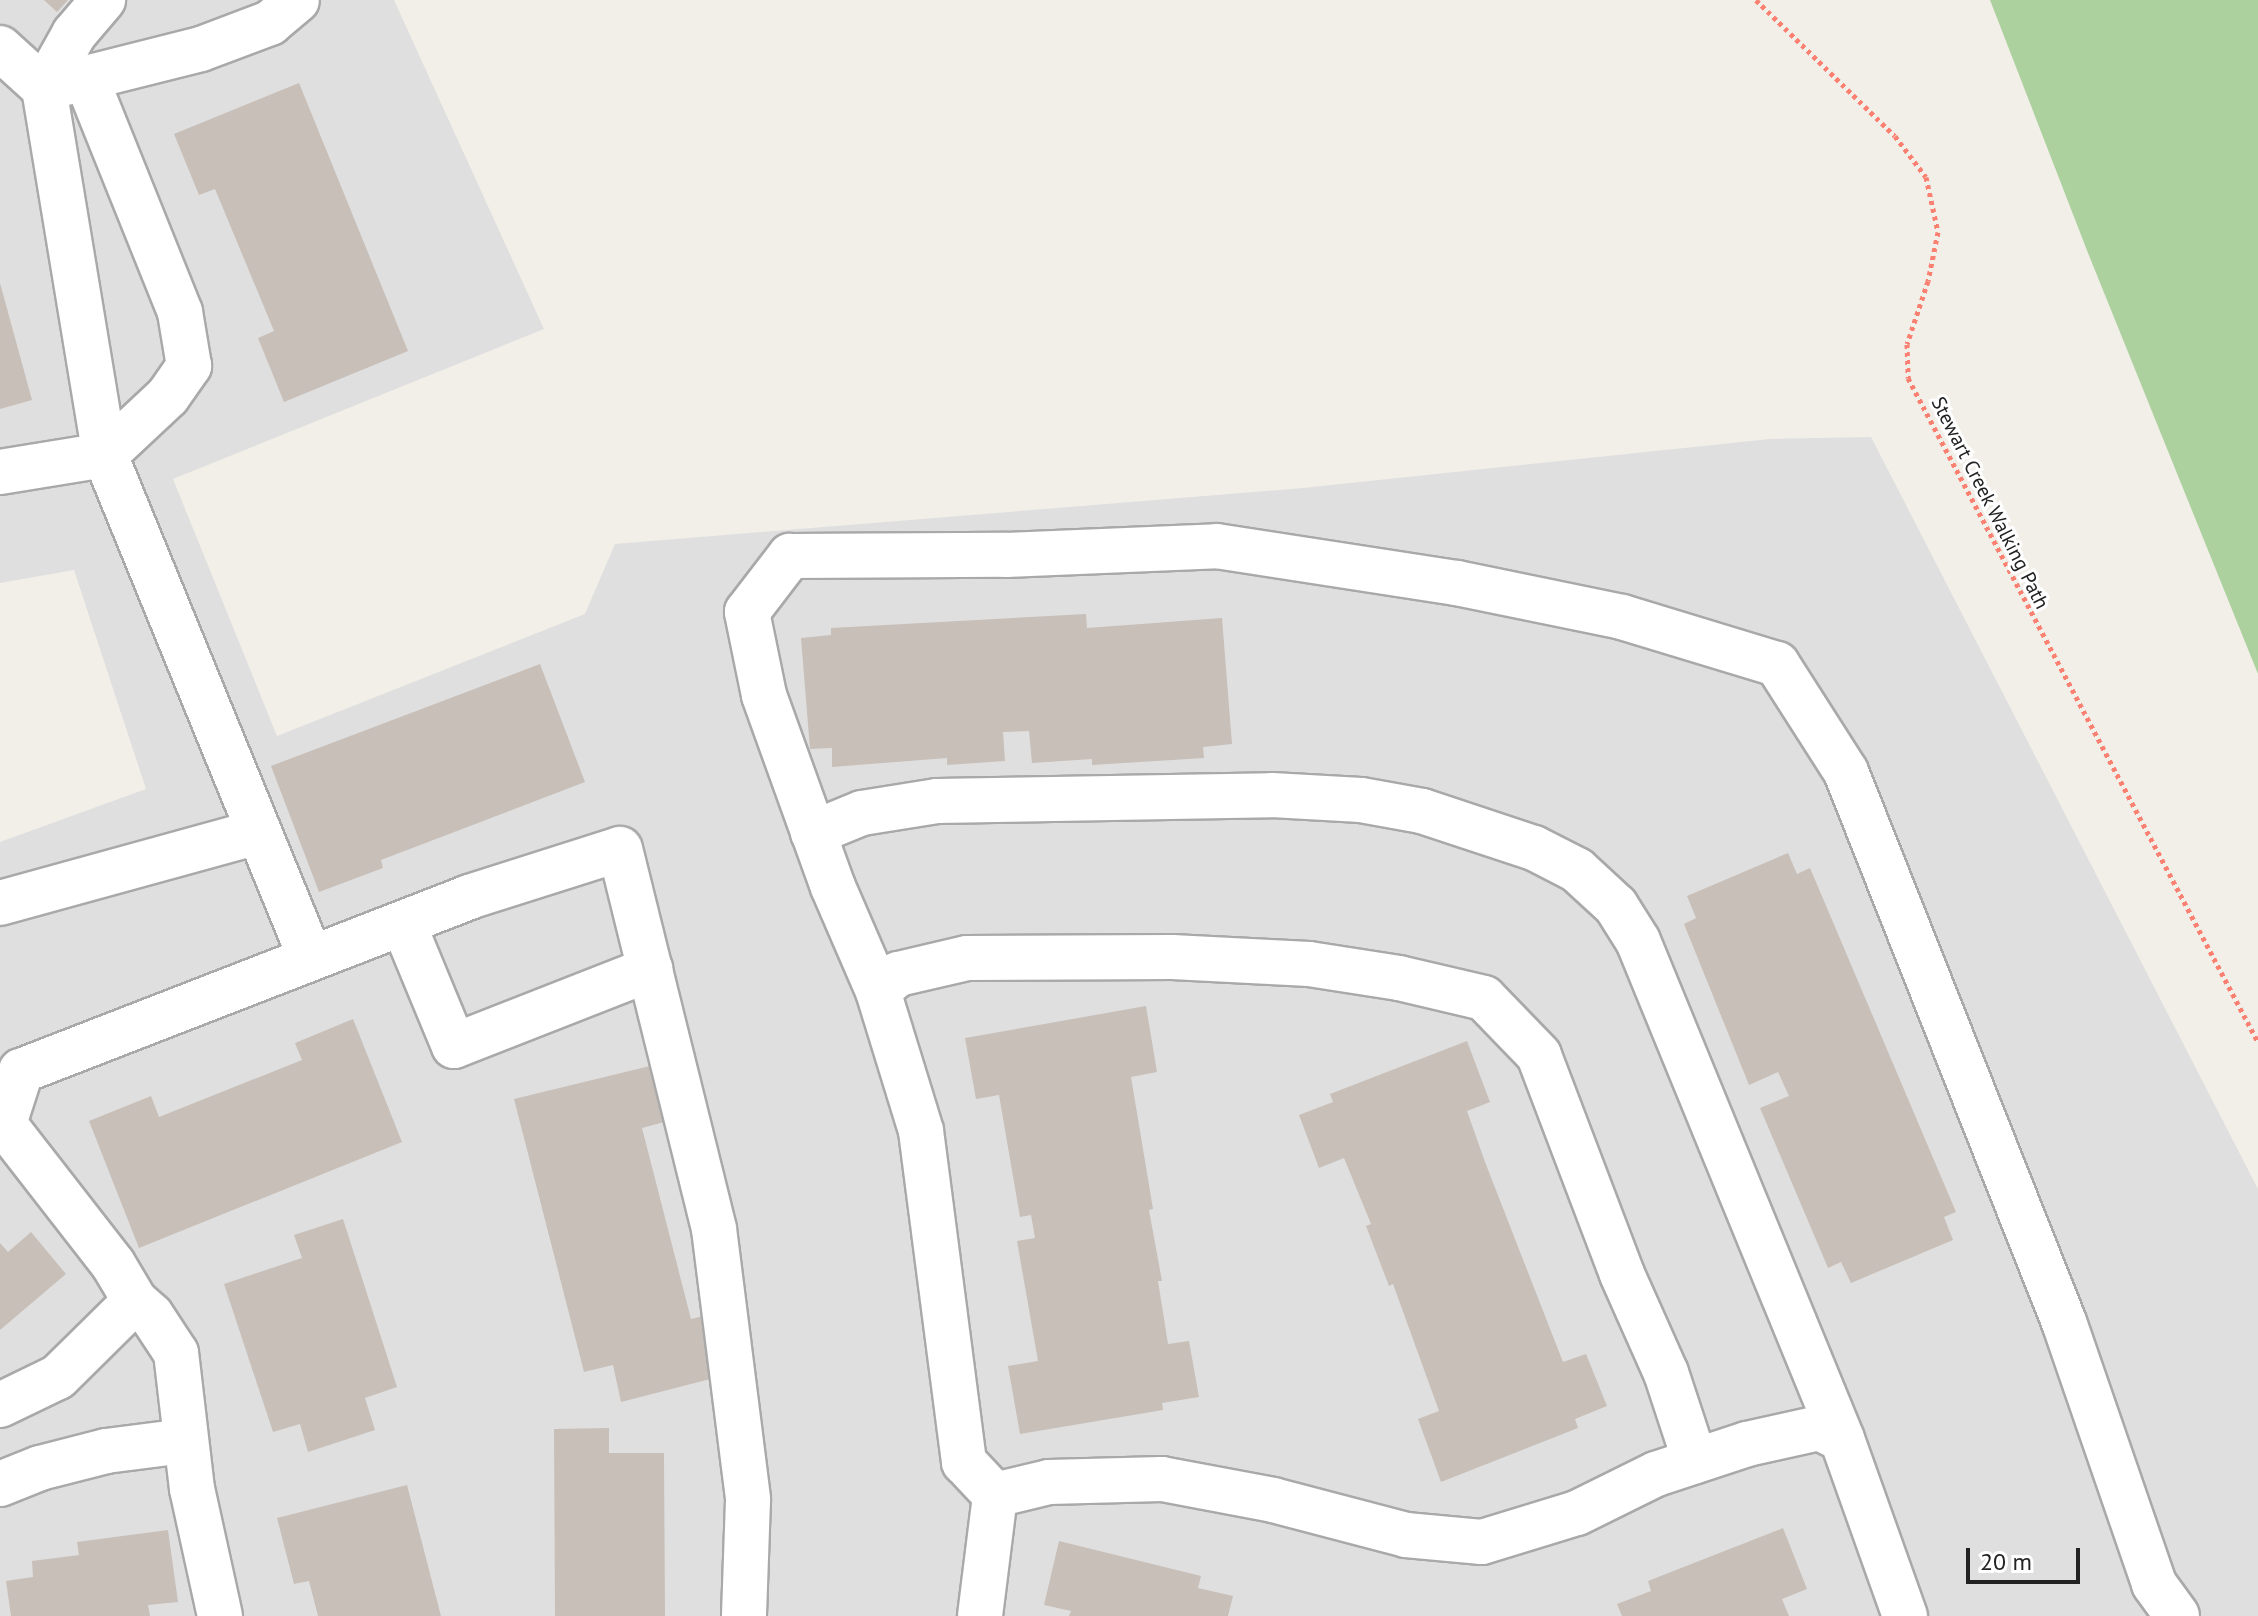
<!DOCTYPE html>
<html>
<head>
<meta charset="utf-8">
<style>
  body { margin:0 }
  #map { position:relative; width:2258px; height:1616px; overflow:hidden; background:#f2efe9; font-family:"PT Sans",sans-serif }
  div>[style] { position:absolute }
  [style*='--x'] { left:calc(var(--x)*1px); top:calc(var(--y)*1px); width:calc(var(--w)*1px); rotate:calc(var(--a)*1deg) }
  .residential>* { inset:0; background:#e0dfdf }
  .forest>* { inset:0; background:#add19e }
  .building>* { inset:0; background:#c7bfb8 }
  .path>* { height:5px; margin-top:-2.5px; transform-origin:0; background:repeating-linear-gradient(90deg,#fa8072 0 4px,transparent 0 8px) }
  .roads { filter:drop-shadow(2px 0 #a9a9a9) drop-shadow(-2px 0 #a9a9a9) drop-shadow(0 2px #a9a9a9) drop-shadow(0 -2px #a9a9a9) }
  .minor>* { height:44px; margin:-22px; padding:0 22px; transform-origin:22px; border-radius:22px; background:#fff }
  span { translate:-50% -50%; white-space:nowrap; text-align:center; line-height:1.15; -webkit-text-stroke:6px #fff; paint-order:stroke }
  .street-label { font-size:20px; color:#222 }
  .scale { position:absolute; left:1966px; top:1548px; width:114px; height:36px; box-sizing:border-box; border:4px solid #222; border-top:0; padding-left:10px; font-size:24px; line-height:28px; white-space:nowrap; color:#222; -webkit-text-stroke:6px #fff; paint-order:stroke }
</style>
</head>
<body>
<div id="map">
  <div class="residential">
    <div style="clip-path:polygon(0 0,394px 0,544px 329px,173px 479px,277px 736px,585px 614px,615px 544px,1303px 488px,1770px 439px,1871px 437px,2258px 1189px,2258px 1616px,0 1616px,0 842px,146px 789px,74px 570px,0 583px)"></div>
  </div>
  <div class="forest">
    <div style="clip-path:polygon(1990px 0,2258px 0,2258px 674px,2088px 253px)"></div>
  </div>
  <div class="building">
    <div style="clip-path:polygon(44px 0,68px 0,57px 12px)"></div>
    <div style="clip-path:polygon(299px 83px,408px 351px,284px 402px,258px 338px,274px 331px,215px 189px,199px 195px,174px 134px)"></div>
    <div style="clip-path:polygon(0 283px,32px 400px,0 409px)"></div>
    <div style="clip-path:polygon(1086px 614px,1087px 628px,1222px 618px,1232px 744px,1203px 747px,1204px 758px,1092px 765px,1092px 759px,1032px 763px,1029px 731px,1003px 732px,1005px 761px,947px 765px,947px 758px,832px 767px,832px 748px,810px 749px,801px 638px,831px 635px,831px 628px)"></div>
    <div style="clip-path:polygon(540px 664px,585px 782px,381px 860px,383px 868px,319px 892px,271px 766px)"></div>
    <div style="clip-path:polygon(1788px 853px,1797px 874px,1810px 868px,1956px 1212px,1944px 1217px,1953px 1240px,1851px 1283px,1841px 1262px,1828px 1268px,1760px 1108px,1789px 1096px,1778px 1072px,1749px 1085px,1684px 924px,1696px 918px,1687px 896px)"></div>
    <div style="clip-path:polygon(1146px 1006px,1157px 1072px,1131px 1077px,1153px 1209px,1149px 1210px,1162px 1281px,1158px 1281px,1168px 1344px,1189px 1341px,1199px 1397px,1162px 1403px,1163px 1410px,1020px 1434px,1008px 1366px,1038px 1361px,1017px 1241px,1035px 1238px,1031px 1215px,1020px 1217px,999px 1095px,976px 1099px,965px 1038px)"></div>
    <div style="clip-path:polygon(353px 1019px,402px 1142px,139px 1248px,89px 1121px,151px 1096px,159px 1117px,302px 1060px,295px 1043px)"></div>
    <div style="clip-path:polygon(1467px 1041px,1490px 1102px,1467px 1111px,1485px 1162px,1563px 1362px,1586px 1354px,1607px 1406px,1575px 1419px,1578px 1428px,1441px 1482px,1418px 1419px,1439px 1411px,1393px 1284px,1389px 1286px,1366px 1226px,1371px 1224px,1344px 1158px,1319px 1168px,1299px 1115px,1333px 1102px,1330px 1094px)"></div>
    <div style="clip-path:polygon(650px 1066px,664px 1122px,642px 1128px,691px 1319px,707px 1315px,722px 1376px,621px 1402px,613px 1365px,584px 1372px,514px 1099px)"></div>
    <div style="clip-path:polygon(343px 1219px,397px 1387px,365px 1398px,375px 1430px,308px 1452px,300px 1424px,273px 1432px,224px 1284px,302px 1258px,294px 1235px)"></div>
    <div style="clip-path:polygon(31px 1232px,66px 1274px,0 1330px,0 1243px,8px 1252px)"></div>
    <div style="clip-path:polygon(609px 1428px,609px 1453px,664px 1453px,665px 1616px,555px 1616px,554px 1429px)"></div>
    <div style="clip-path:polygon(407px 1485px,441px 1616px,318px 1616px,309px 1581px,294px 1584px,277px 1518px)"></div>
    <div style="clip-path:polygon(1783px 1528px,1807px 1589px,1782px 1599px,1789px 1616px,1622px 1616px,1617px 1604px,1651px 1591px,1648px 1581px)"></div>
    <div style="clip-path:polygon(168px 1530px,178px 1602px,148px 1605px,150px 1616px,11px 1616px,6px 1581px,33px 1577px,32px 1561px,79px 1555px,77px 1542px)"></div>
    <div style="clip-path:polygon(1059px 1541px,1201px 1576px,1198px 1588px,1233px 1596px,1228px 1616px,1069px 1616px,1071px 1611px,1044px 1605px)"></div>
  </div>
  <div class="path">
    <div style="--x:1756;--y:0;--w:194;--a:44.4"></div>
    <div style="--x:1895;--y:136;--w:51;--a:52.9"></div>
    <div style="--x:1926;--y:177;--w:56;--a:77.7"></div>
    <div style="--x:1938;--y:232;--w:50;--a:101.5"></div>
    <div style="--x:1928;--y:281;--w:66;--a:108.4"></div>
    <div style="--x:1907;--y:344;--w:34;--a:88"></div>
    <div style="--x:1908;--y:378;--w:751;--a:62.21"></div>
  </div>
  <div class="roads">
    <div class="minor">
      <div style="--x:0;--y:48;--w:59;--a:42.3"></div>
      <div style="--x:44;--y:88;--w:372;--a:80.6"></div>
      <div style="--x:105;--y:455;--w:544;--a:67.77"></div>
      <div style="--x:58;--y:85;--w:147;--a:-14.1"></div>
      <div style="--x:201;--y:49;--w:74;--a:-20.6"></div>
      <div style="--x:270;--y:23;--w:35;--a:-40"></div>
      <div style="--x:44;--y:88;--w:62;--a:-60.9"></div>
      <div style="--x:74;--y:34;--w:45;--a:-49.5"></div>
      <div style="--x:0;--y:472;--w:106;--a:-9.2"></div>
      <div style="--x:105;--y:455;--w:86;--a:-43.1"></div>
      <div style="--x:168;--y:396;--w:37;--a:-55"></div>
      <div style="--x:189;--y:366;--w:55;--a:-99.5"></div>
      <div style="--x:180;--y:312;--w:252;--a:-111.9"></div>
      <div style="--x:813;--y:833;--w:53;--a:-22.2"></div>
      <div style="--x:862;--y:813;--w:76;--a:-9.1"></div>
      <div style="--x:937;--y:801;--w:335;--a:-1"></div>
      <div style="--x:1272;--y:795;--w:89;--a:3.2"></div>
      <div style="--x:1361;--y:800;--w:62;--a:10.2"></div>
      <div style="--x:1422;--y:811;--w:118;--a:18.3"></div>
      <div style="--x:1534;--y:848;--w:48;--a:27.1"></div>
      <div style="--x:1577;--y:870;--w:53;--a:42.7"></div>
      <div style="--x:1616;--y:906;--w:41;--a:57.8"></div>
      <div style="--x:1638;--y:941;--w:538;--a:67.72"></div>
      <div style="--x:0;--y:903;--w:268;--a:-15.4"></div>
      <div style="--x:403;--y:923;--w:133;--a:67.5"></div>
      <div style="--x:454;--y:1046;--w:211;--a:-21.4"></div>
      <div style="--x:878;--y:991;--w:113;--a:-113.4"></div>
      <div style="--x:833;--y:887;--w:204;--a:-109.8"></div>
      <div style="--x:764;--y:695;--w:85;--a:-101.6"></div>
      <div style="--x:747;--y:612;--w:71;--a:-52.5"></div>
      <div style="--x:790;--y:556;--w:216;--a:-0.3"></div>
      <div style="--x:1006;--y:555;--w:211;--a:-2.4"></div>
      <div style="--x:1217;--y:546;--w:243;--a:8.8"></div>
      <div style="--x:1457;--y:583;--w:168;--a:11.6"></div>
      <div style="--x:1622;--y:617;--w:162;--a:16.9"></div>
      <div style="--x:1777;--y:664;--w:128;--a:57.4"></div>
      <div style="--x:1846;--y:772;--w:592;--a:68.38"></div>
      <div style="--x:2064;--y:1322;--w:277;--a:71"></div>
      <div style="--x:2154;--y:1584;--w:39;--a:54"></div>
      <div style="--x:0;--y:1405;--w:64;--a:-25.8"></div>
      <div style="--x:58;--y:1377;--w:108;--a:-44.6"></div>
      <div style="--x:1695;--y:1461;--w:93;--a:-108.2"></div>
      <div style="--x:1666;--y:1373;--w:108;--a:-114"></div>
      <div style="--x:1622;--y:1274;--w:234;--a:-110.8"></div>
      <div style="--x:1539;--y:1055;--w:79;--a:-134"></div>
      <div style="--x:1484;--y:998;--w:87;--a:-166.8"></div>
      <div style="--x:1399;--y:978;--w:91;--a:-171.2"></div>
      <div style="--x:1309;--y:964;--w:137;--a:-177.1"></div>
      <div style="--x:1172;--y:957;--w:205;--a:179.7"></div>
      <div style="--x:967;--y:958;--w:71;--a:166.9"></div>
      <div style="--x:898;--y:974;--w:26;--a:140"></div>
      <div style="--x:878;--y:991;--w:146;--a:72.9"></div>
      <div style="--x:921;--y:1131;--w:334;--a:82.6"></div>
      <div style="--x:964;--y:1462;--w:45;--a:46.8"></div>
      <div style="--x:995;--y:1495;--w:56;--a:-13.5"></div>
      <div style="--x:1049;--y:1482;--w:113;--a:-1.5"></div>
      <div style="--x:1162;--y:1479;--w:113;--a:10.7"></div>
      <div style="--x:1273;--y:1500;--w:138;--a:14.7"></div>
      <div style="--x:1406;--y:1535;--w:76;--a:5.3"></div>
      <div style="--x:1482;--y:1542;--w:99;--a:-17"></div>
      <div style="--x:1577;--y:1513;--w:88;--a:-26.3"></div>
      <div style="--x:1656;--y:1474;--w:96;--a:-18.2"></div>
      <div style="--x:1747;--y:1444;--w:74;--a:-12.5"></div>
      <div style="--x:1819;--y:1428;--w:25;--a:26"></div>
      <div style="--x:1842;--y:1439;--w:188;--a:70.4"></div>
      <div style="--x:0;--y:1484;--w:43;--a:-21.8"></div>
      <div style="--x:40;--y:1468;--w:68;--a:-14.4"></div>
      <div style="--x:106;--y:1451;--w:79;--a:-7.3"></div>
      <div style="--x:220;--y:1616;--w:130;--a:-102.4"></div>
      <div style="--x:192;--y:1489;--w:137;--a:-96.7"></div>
      <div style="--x:176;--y:1353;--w:45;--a:-123.3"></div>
      <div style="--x:151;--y:1315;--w:21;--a:-139"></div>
      <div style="--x:135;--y:1301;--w:43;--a:-120.7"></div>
      <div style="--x:113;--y:1264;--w:177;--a:-127.9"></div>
      <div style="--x:4;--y:1124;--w:56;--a:-72.2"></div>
      <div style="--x:21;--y:1071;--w:481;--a:-21.2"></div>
      <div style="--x:469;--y:897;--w:158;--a:-17.6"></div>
      <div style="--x:620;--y:849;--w:391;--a:76.1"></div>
      <div style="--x:714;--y:1229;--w:273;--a:82.8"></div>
      <div style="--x:748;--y:1500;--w:116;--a:92"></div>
      <div style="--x:980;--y:1616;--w:122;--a:-82.9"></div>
    </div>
  </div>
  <div class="street-label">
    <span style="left:1990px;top:503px;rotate:63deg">Stewart Creek Walking Path</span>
  </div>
  <div class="scale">20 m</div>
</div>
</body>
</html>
